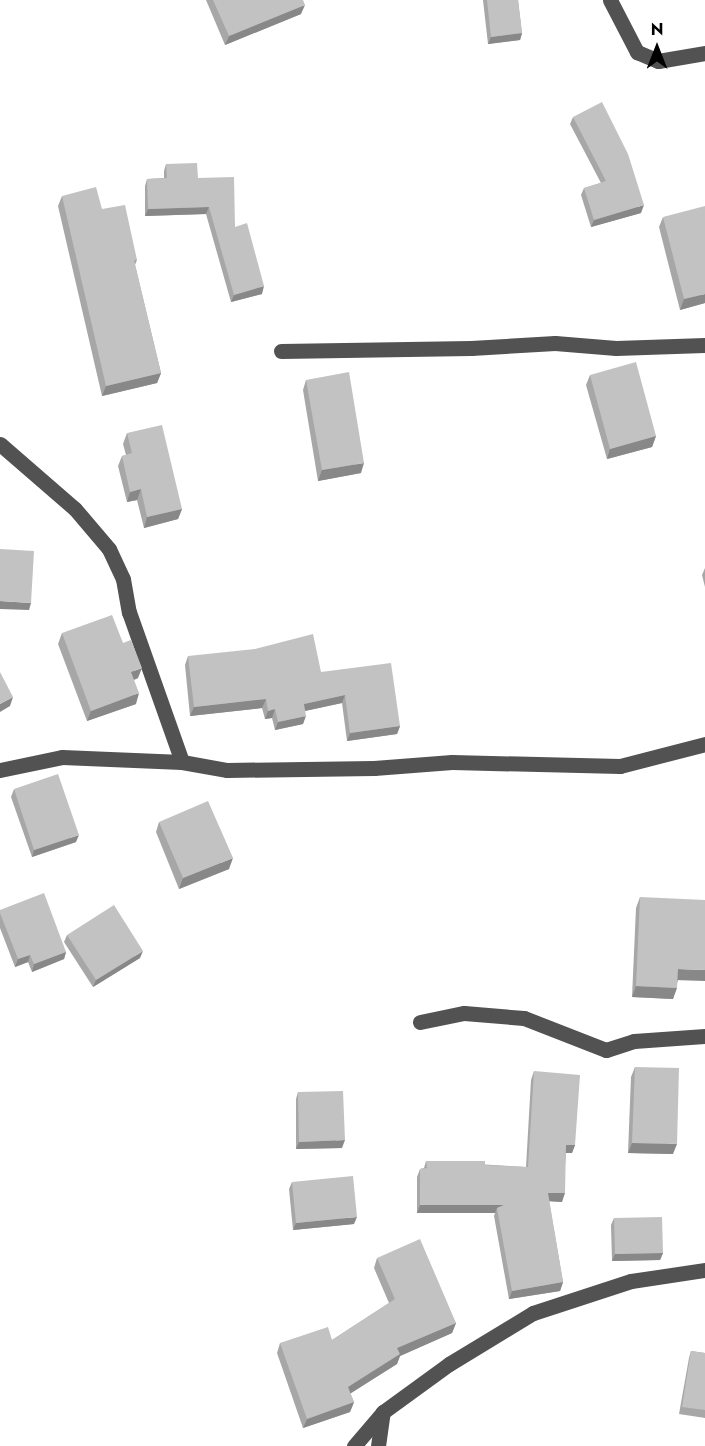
<!DOCTYPE html>
<html>
<head>
<meta charset="utf-8">
<style>
  body { margin:0 }
  #map { position:relative; width:705px; height:1446px; overflow:hidden; background:#fff; font-family:Jost,sans-serif }
  div>[style] { position:absolute }
  [style*='--x'] { left:calc(var(--x)*1px); top:calc(var(--y)*1px); width:calc(var(--w)*1px); rotate:calc(var(--a)*1deg) }
  .minor>* { height:15px; margin:-7.5px; padding:0 7.5px; transform-origin:7.5px; border-radius:7.5px; background:#525252 }
  .wall>* { inset:0; background:#a7a7a7 }
  .shaded-wall>* { inset:0; background:#888 }
  .building>* { inset:0; background:#c2c2c2 }
  span { translate:-50% -50%; white-space:nowrap; text-align:center; line-height:1.15; -webkit-text-stroke:4.5px #fff; paint-order:stroke }
  .north { position:absolute; left:627px; top:18px; width:60px; height:60px; -webkit-text-stroke:4px #fff; paint-order:stroke; rotate:0deg; font-size:16px; font-weight:700; line-height:24px; text-align:center; color:#000 }
  .north::after { content:''; display:block; margin:auto; width:21px; height:27px; background:#000; clip-path:polygon(50% 0,100% 100%,50% 72%,0 100%) }
</style>
</head>
<body>
<div id="map">
  <div class="minor">
    <div style="--x:610;--y:0;--w:59;--a:62.6"></div>
    <div style="--x:637;--y:52;--w:23;--a:23"></div>
    <div style="--x:658;--y:61;--w:48;--a:-9.7"></div>
    <div style="--x:281;--y:351;--w:190;--a:-0.9"></div>
    <div style="--x:471;--y:348;--w:84;--a:-3.4"></div>
    <div style="--x:555;--y:343;--w:61;--a:4.7"></div>
    <div style="--x:616;--y:348;--w:89;--a:-1.9"></div>
    <div style="--x:0;--y:444;--w:99;--a:40.9"></div>
    <div style="--x:75;--y:509;--w:52;--a:49.6"></div>
    <div style="--x:109;--y:549;--w:33;--a:65"></div>
    <div style="--x:123;--y:579;--w:34;--a:80"></div>
    <div style="--x:129;--y:612;--w:159;--a:70.5"></div>
    <div style="--x:0;--y:770;--w:63;--a:-11.8"></div>
    <div style="--x:62;--y:757;--w:120;--a:2.4"></div>
    <div style="--x:182;--y:762;--w:46;--a:10.1"></div>
    <div style="--x:227;--y:770;--w:147;--a:-0.8"></div>
    <div style="--x:374;--y:768;--w:78;--a:-4.4"></div>
    <div style="--x:452;--y:762;--w:168;--a:1.4"></div>
    <div style="--x:620;--y:766;--w:88;--a:-14.5"></div>
    <div style="--x:420;--y:1022;--w:45;--a:-11.6"></div>
    <div style="--x:464;--y:1013;--w:60;--a:4.8"></div>
    <div style="--x:524;--y:1018;--w:88;--a:21.3"></div>
    <div style="--x:606;--y:1050;--w:29;--a:-18"></div>
    <div style="--x:634;--y:1041;--w:71;--a:-4"></div>
    <div style="--x:354;--y:1446;--w:45;--a:-49.5"></div>
    <div style="--x:383;--y:1412;--w:82;--a:-36"></div>
    <div style="--x:449;--y:1364;--w:98;--a:-31.3"></div>
    <div style="--x:533;--y:1313;--w:103;--a:-18.1"></div>
    <div style="--x:631;--y:1281;--w:75;--a:-8.5"></div>
    <div style="--x:378;--y:1446;--w:34;--a:-82"></div>
  </div>
  <div class="wall">
    <div style="clip-path:polygon(206px 0,303px 0,301px 14px,225px 45px)"></div>
    <div style="clip-path:polygon(483px 0,518px 0,522px 33px,520px 40px,488px 44px)"></div>
    <div style="clip-path:polygon(573px 117px,641px 213px,591px 227px,581px 195px,584px 188px,601px 183px,570px 124px)"></div>
    <div style="clip-path:polygon(166px 164px,198px 178px,235px 227px,262px 294px,231px 302px,206px 214px,145px 216px,145px 186px,147px 179px,164px 178px,164px 171px)"></div>
    <div style="clip-path:polygon(62px 196px,102px 209px,137px 260px,135px 265px,161px 373px,157px 383px,102px 396px,58px 206px)"></div>
    <div style="clip-path:polygon(663px 217px,705px 303px,680px 310px,659px 227px)"></div>
    <div style="clip-path:polygon(590px 375px,656px 436px,652px 447px,607px 459px,586px 385px)"></div>
    <div style="clip-path:polygon(306px 380px,361px 473px,318px 481px,303px 390px)"></div>
    <div style="clip-path:polygon(127px 433px,182px 509px,178px 519px,144px 528px,137px 500px,127px 502px,118px 466px,122px 456px,126px 455px,123px 444px)"></div>
    <div style="clip-path:polygon(705px 568px,705px 587px,702px 575px)"></div>
    <div style="clip-path:polygon(62px 633px,123px 643px,138px 678px,134px 680px,136px 704px,87px 721px,58px 644px)"></div>
    <div style="clip-path:polygon(188px 656px,321px 672px,400px 726px,397px 734px,347px 741px,342px 703px,305px 711px,303px 724px,275px 730px,272px 718px,265px 719px,262px 708px,190px 716px,185px 665px)"></div>
    <div style="clip-path:polygon(14px 789px,76px 842px,32px 857px,11px 797px)"></div>
    <div style="clip-path:polygon(159px 822px,229px 869px,179px 889px,156px 832px)"></div>
    <div style="clip-path:polygon(640px 897px,678px 980px,673px 999px,632px 997px,636px 908px)"></div>
    <div style="clip-path:polygon(0 910px,66px 952px,64px 959px,32px 972px,28px 962px,15px 967px,0 928px)"></div>
    <div style="clip-path:polygon(67px 935px,140px 958px,93px 987px,64px 942px)"></div>
    <div style="clip-path:polygon(635px 1067px,673px 1154px,628px 1153px,631px 1077px)"></div>
    <div style="clip-path:polygon(534px 1071px,575px 1145px,572px 1153px,566px 1153px,562px 1202px,549px 1201px,563px 1282px,560px 1291px,509px 1299px,494px 1216px,495px 1213px,417px 1213px,417px 1177px,420px 1169px,424px 1168px,426px 1161px,526px 1167px,531px 1080px)"></div>
    <div style="clip-path:polygon(298px 1092px,342px 1148px,296px 1149px,296px 1099px)"></div>
    <div style="clip-path:polygon(292px 1182px,354px 1224px,293px 1230px,289px 1189px)"></div>
    <div style="clip-path:polygon(614px 1218px,663px 1253px,660px 1260px,612px 1261px,611px 1225px)"></div>
    <div style="clip-path:polygon(377px 1258px,456px 1323px,452px 1333px,400px 1356px,397px 1364px,350px 1393px,354px 1402px,350px 1412px,303px 1428px,277px 1353px,280px 1343px,332px 1340px,389px 1303px,374px 1268px)"></div>
    <div style="clip-path:polygon(691px 1351px,705px 1353px,705px 1418px,679px 1414px,689px 1358px)"></div>
  </div>
  <div class="shaded-wall">
    <div style="clip-path:polygon(305px 5px,301px 14px,225px 45px,229px 36px)"></div>
    <div style="clip-path:polygon(522px 33px,520px 40px,488px 44px,491px 37px)"></div>
    <div style="clip-path:polygon(644px 205px,641px 213px,591px 227px,594px 220px)"></div>
    <div style="clip-path:polygon(209px 207px,206px 214px,145px 216px,148px 209px)"></div>
    <div style="clip-path:polygon(264px 286px,262px 294px,231px 302px,234px 295px)"></div>
    <div style="clip-path:polygon(705px 294px,705px 303px,680px 310px,684px 299px)"></div>
    <div style="clip-path:polygon(161px 373px,157px 383px,102px 396px,106px 386px)"></div>
    <div style="clip-path:polygon(656px 436px,652px 447px,607px 459px,610px 449px)"></div>
    <div style="clip-path:polygon(364px 463px,361px 473px,318px 481px,322px 470px)"></div>
    <div style="clip-path:polygon(141px 489px,137px 500px,127px 502px,130px 492px)"></div>
    <div style="clip-path:polygon(182px 509px,178px 519px,144px 528px,147px 517px)"></div>
    <div style="clip-path:polygon(0 601px,31px 603px,29px 610px,0 609px)"></div>
    <div style="clip-path:polygon(142px 668px,138px 678px,128px 682px,131px 672px)"></div>
    <div style="clip-path:polygon(139px 693px,136px 704px,87px 721px,91px 711px)"></div>
    <div style="clip-path:polygon(345px 695px,342px 703px,300px 712px,304px 704px)"></div>
    <div style="clip-path:polygon(13px 697px,10px 706px,0 712px,0 704px)"></div>
    <div style="clip-path:polygon(266px 699px,262px 708px,190px 716px,194px 707px)"></div>
    <div style="clip-path:polygon(275px 709px,272px 718px,265px 719px,268px 711px)"></div>
    <div style="clip-path:polygon(306px 716px,303px 724px,275px 730px,278px 722px)"></div>
    <div style="clip-path:polygon(400px 726px,397px 734px,347px 741px,350px 733px)"></div>
    <div style="clip-path:polygon(79px 835px,76px 842px,32px 857px,34px 850px)"></div>
    <div style="clip-path:polygon(233px 858px,229px 869px,179px 889px,183px 878px)"></div>
    <div style="clip-path:polygon(143px 951px,140px 958px,93px 987px,96px 980px)"></div>
    <div style="clip-path:polygon(66px 952px,64px 959px,32px 972px,34px 964px)"></div>
    <div style="clip-path:polygon(30px 955px,28px 962px,15px 967px,18px 959px)"></div>
    <div style="clip-path:polygon(678px 969px,705px 970px,705px 981px,674px 980px)"></div>
    <div style="clip-path:polygon(636px 986px,677px 988px,673px 999px,632px 997px)"></div>
    <div style="clip-path:polygon(345px 1140px,342px 1148px,296px 1149px,299px 1142px)"></div>
    <div style="clip-path:polygon(632px 1143px,677px 1144px,673px 1154px,628px 1153px)"></div>
    <div style="clip-path:polygon(566px 1145px,575px 1145px,572px 1153px,563px 1153px)"></div>
    <div style="clip-path:polygon(548px 1193px,565px 1193px,562px 1202px,545px 1201px)"></div>
    <div style="clip-path:polygon(420px 1205px,504px 1205px,497px 1208px,495px 1213px,417px 1213px)"></div>
    <div style="clip-path:polygon(357px 1217px,354px 1224px,293px 1230px,296px 1223px)"></div>
    <div style="clip-path:polygon(663px 1253px,660px 1260px,612px 1261px,615px 1254px)"></div>
    <div style="clip-path:polygon(563px 1282px,560px 1291px,509px 1299px,512px 1291px)"></div>
    <div style="clip-path:polygon(456px 1323px,452px 1333px,400px 1356px,397px 1364px,345px 1397px,348px 1387px,397px 1348px)"></div>
    <div style="clip-path:polygon(354px 1402px,350px 1412px,303px 1428px,307px 1419px)"></div>
  </div>
  <div class="building">
    <div style="clip-path:polygon(213px 0,303px 0,305px 5px,229px 36px)"></div>
    <div style="clip-path:polygon(487px 0,518px 0,522px 33px,491px 37px)"></div>
    <div style="clip-path:polygon(602px 102px,628px 154px,644px 205px,594px 220px,584px 188px,606px 181px,573px 117px)"></div>
    <div style="clip-path:polygon(197px 163px,198px 178px,234px 177px,235px 227px,247px 223px,264px 286px,234px 295px,209px 207px,148px 209px,147px 179px,167px 178px,166px 164px)"></div>
    <div style="clip-path:polygon(96px 187px,102px 209px,125px 205px,137px 260px,134px 260px,161px 373px,106px 386px,62px 196px)"></div>
    <div style="clip-path:polygon(705px 206px,705px 294px,684px 299px,663px 217px)"></div>
    <div style="clip-path:polygon(636px 362px,656px 436px,610px 449px,590px 375px)"></div>
    <div style="clip-path:polygon(349px 372px,364px 463px,322px 470px,306px 380px)"></div>
    <div style="clip-path:polygon(162px 425px,182px 509px,147px 517px,141px 489px,130px 492px,122px 456px,132px 453px,127px 433px)"></div>
    <div style="clip-path:polygon(0 549px,34px 551px,31px 603px,0 601px)"></div>
    <div style="clip-path:polygon(112px 615px,123px 643px,131px 640px,142px 668px,131px 672px,139px 693px,91px 711px,62px 633px)"></div>
    <div style="clip-path:polygon(313px 634px,321px 672px,391px 663px,400px 726px,350px 733px,345px 695px,304px 704px,306px 716px,278px 722px,275px 709px,268px 711px,266px 699px,194px 707px,188px 656px,255px 649px)"></div>
    <div style="clip-path:polygon(0 672px,13px 697px,0 704px)"></div>
    <div style="clip-path:polygon(58px 774px,79px 835px,34px 850px,14px 789px)"></div>
    <div style="clip-path:polygon(208px 801px,233px 858px,183px 878px,159px 822px)"></div>
    <div style="clip-path:polygon(44px 893px,66px 952px,34px 964px,30px 955px,18px 959px,0 913px,0 910px)"></div>
    <div style="clip-path:polygon(640px 897px,705px 900px,705px 970px,678px 969px,677px 988px,636px 986px)"></div>
    <div style="clip-path:polygon(114px 905px,143px 951px,96px 980px,67px 935px)"></div>
    <div style="clip-path:polygon(635px 1067px,679px 1068px,677px 1144px,632px 1143px)"></div>
    <div style="clip-path:polygon(534px 1071px,580px 1075px,575px 1145px,566px 1145px,565px 1193px,548px 1193px,563px 1282px,512px 1291px,497px 1208px,504px 1205px,420px 1205px,420px 1169px,427px 1168px,426px 1161px,485px 1161px,485px 1165px,528px 1167px)"></div>
    <div style="clip-path:polygon(343px 1091px,345px 1140px,299px 1142px,298px 1092px)"></div>
    <div style="clip-path:polygon(353px 1176px,357px 1217px,296px 1223px,292px 1182px)"></div>
    <div style="clip-path:polygon(662px 1217px,663px 1253px,615px 1254px,614px 1218px)"></div>
    <div style="clip-path:polygon(420px 1239px,456px 1323px,397px 1348px,400px 1354px,348px 1387px,354px 1402px,307px 1419px,280px 1343px,328px 1327px,332px 1340px,395px 1299px,377px 1258px)"></div>
    <div style="clip-path:polygon(691px 1351px,705px 1353px,705px 1410px,682px 1407px)"></div>
  </div>
  <div class="north">N</div>
</div>
</body>
</html>
